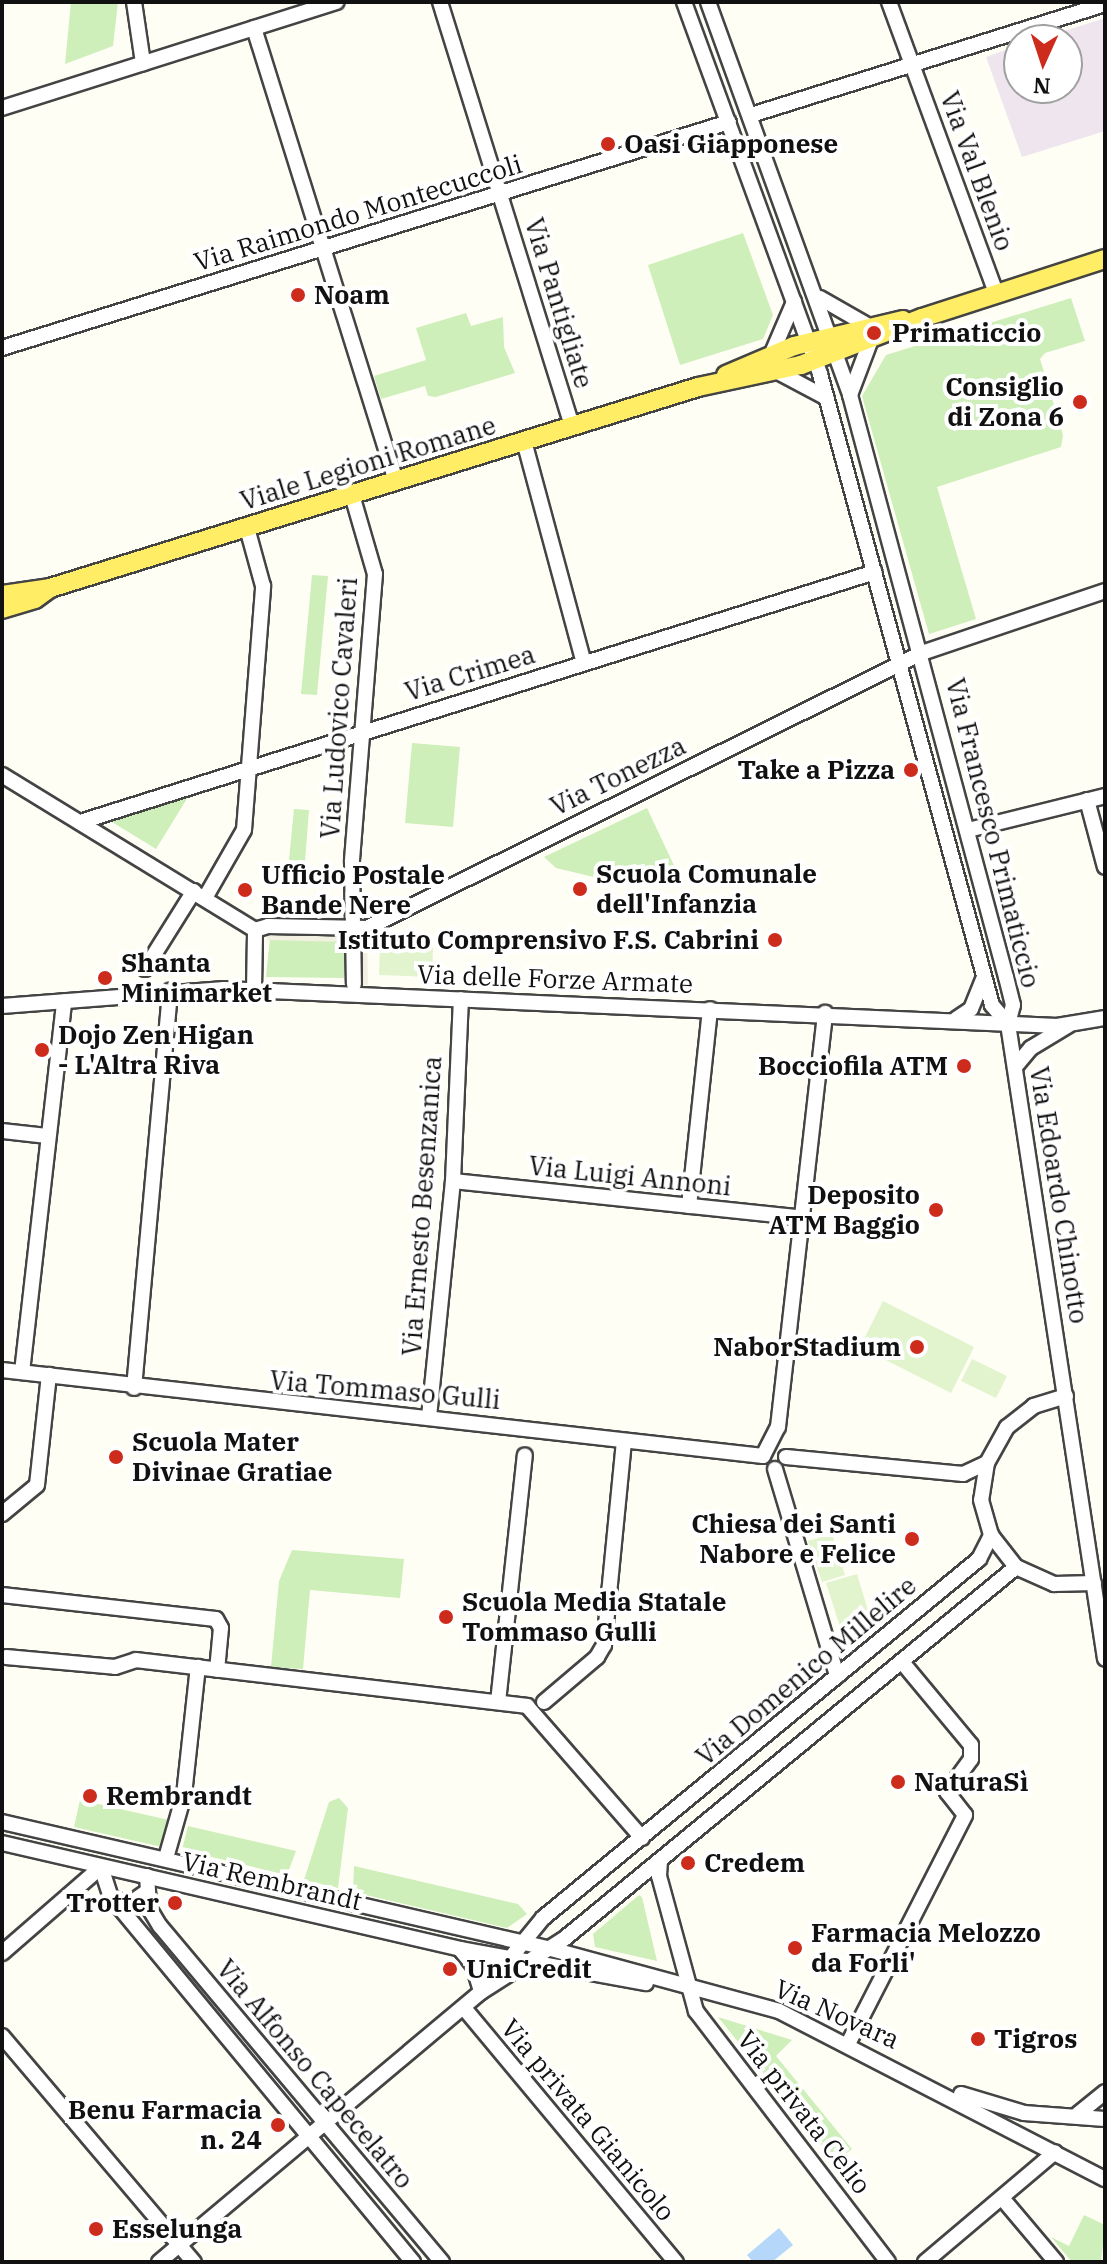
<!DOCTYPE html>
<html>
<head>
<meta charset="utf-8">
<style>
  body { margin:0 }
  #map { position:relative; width:1107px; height:2264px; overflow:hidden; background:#fffef5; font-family:"IBM Plex Serif",serif }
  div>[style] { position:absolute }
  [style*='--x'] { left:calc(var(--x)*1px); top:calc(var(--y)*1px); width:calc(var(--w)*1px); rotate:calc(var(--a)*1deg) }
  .industrial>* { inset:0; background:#efe5ef }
  .green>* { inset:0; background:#ceeeba }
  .pitch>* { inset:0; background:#e1f4cd }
  .plaza>* { inset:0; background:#f2f0e1 }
  .water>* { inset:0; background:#b5d7fa }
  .roads { filter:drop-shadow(2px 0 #444) drop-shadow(-2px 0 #444) drop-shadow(0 2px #444) drop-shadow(0 -2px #444) }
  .minor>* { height:14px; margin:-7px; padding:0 7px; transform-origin:7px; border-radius:7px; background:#fff }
  .major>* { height:18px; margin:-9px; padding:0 9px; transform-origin:9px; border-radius:9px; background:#ffee65 }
  .dots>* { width:22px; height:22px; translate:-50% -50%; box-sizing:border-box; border:4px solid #fff; border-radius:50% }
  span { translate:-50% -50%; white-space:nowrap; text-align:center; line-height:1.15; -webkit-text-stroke:8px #fff; paint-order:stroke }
  .poi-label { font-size:26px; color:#111; font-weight:700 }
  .left { translate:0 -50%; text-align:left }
  .right { translate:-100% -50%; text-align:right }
  .street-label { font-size:26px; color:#111 }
  .frame { position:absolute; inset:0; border:4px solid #111; pointer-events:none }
  .north { position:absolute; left:1003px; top:24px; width:80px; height:80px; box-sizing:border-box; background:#fff; border:2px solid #a0a0a0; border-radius:50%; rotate:183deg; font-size:22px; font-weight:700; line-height:32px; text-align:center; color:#111 }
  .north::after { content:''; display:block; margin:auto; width:28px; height:36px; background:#cd2c1d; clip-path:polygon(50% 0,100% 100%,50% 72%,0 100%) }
</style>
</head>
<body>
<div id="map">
  <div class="industrial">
    <div style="clip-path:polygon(1105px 18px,1105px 131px,1022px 157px,986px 57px,1019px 45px,1019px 88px,1067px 88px,1067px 40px,1036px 40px)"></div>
  </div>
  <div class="green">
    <div style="clip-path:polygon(71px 2px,118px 2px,113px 46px,65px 64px)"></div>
    <div style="clip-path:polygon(743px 233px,773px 315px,763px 339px,680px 365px,648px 265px)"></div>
    <div style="clip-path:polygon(1071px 298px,1085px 341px,1045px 353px,1040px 359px,1063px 435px,1061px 447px,937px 487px,976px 619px,929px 634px,862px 396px,886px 355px)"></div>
    <div style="clip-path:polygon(466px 313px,471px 326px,503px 317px,504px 347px,515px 373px,436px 397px,428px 396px,425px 386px,381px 399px,374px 376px,426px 360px,416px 328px)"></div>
    <div style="clip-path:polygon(312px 575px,328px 576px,317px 695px,301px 694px)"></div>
    <div style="clip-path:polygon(412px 743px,460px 747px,453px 827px,405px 823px)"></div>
    <div style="clip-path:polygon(188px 797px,156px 849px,112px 822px,112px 820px)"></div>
    <div style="clip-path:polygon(647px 808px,678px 874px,598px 878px,556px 868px,544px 857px)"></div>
    <div style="clip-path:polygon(294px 809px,309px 810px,305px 861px,289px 860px)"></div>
    <div style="clip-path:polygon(270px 938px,342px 940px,346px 946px,344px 978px,266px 977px)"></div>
    <div style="clip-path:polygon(292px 1550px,404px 1559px,400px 1598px,310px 1590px,303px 1669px,271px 1667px,279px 1581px)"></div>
    <div style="clip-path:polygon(339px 1798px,348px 1808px,338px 1888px,304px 1880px,329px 1802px)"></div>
    <div style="clip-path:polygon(80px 1800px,169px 1820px,162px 1847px,74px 1827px)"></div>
    <div style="clip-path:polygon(188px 1826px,296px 1851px,287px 1875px,182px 1850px)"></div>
    <div style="clip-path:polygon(354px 1866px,518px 1904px,527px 1914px,507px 1928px,353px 1892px)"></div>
    <div style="clip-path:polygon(639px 1895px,642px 1897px,657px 1961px,595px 1947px,593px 1934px)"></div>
    <div style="clip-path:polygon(718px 2017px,792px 2040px,776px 2056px,852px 2149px,835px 2162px)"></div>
    <div style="clip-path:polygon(1084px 2215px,1105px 2225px,1101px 2262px,1072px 2262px,1051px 2237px,1069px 2246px)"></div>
  </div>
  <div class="pitch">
    <div style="clip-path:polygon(380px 946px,433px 947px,432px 977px,379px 975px)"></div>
    <div style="clip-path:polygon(883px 1301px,974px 1347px,951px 1393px,860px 1347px)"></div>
    <div style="clip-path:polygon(972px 1359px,1007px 1376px,996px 1398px,961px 1381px)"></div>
    <div style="clip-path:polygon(832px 1534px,845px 1575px,822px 1582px,808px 1541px)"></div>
    <div style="clip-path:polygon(857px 1574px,873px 1627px,843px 1636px,826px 1583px)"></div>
  </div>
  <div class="plaza">
    <div style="clip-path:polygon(268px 914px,346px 917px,367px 928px,368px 985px,344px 984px,345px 942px,267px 940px)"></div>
  </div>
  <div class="water">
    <div style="clip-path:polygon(779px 2228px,793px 2245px,772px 2262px,753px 2262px,747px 2255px)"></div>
  </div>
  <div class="roads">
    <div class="minor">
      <div style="--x:134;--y:2;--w:62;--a:81.6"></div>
      <div style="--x:440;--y:2;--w:444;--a:72.7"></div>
      <div style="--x:684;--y:2;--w:396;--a:69.9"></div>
      <div style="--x:820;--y:374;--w:654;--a:74.75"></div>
      <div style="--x:992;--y:1005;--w:25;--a:50"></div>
      <div style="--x:708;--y:2;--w:418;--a:70.1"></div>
      <div style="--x:850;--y:395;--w:603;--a:75"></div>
      <div style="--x:1006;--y:977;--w:29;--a:76"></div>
      <div style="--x:1013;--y:1005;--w:20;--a:105"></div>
      <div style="--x:1008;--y:1024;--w:642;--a:81.31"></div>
      <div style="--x:889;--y:2;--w:310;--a:69.8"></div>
      <div style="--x:254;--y:28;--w:475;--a:72.6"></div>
      <div style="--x:2;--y:108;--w:351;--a:-17.6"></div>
      <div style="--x:751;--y:115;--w:371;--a:-17.4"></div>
      <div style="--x:820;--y:298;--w:54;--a:29.9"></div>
      <div style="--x:2;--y:348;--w:761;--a:-17.27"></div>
      <div style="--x:772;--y:353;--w:56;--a:-66.7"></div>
      <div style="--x:778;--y:372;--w:55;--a:28"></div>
      <div style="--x:850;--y:395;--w:57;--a:-69.3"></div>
      <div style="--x:524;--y:441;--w:230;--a:74.9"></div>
      <div style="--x:352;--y:495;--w:82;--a:73.8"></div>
      <div style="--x:375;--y:574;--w:289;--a:94.6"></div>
      <div style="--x:352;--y:862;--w:122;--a:89.1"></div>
      <div style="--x:2;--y:775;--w:297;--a:31.5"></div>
      <div style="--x:1087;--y:800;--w:69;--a:75"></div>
      <div style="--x:80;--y:822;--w:833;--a:-17.46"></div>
      <div style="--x:968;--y:830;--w:141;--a:-13.9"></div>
      <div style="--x:205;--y:898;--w:78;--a:-60.2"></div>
      <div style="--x:244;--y:830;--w:245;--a:-85.5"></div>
      <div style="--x:263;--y:586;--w:60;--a:-105.4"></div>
      <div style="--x:255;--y:930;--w:14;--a:-17"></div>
      <div style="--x:268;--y:926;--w:99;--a:1.2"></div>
      <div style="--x:367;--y:928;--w:619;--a:-26.36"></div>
      <div style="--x:922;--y:653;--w:193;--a:-18.7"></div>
      <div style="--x:145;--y:969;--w:92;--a:-57.9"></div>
      <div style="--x:254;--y:990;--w:60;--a:-89"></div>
      <div style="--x:2;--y:1006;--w:223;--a:-4.4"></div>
      <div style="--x:224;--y:989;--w:834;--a:2.54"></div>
      <div style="--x:1057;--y:1026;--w:49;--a:-9.5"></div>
      <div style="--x:956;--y:1019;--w:18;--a:-34"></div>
      <div style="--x:971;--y:1009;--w:32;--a:-68"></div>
      <div style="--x:1015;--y:1067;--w:25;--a:-50"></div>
      <div style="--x:1031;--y:1048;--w:44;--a:-31.2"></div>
      <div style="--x:2;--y:1131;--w:45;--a:6.3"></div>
      <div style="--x:453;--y:1181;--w:352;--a:6"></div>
      <div style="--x:689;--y:1206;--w:198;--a:-83.9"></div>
      <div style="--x:2;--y:1370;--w:766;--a:6.45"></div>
      <div style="--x:22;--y:1372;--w:373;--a:-83.5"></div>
      <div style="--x:134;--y:1388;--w:399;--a:-84.8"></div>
      <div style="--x:1066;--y:1396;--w:34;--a:163"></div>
      <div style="--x:1034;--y:1406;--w:34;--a:142"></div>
      <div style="--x:1007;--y:1427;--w:41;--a:119.1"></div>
      <div style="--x:987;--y:1463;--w:37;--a:99"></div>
      <div style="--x:981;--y:1500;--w:36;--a:74"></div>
      <div style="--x:991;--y:1535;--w:41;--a:52"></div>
      <div style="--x:1016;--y:1567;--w:42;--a:24.1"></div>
      <div style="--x:1054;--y:1584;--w:40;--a:-1.4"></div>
      <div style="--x:429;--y:1417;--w:237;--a:-84.2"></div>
      <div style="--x:453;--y:1181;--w:182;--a:-87.5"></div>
      <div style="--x:763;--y:1456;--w:33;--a:-63"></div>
      <div style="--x:778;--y:1427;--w:417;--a:-83.5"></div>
      <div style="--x:786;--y:1457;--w:178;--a:5.5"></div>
      <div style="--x:963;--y:1474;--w:26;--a:-25"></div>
      <div style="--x:775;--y:1469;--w:216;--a:73.3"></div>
      <div style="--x:2;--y:1514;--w:45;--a:-39.6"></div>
      <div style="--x:37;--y:1485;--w:111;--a:-83.8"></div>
      <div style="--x:2;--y:1595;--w:215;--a:6.4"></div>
      <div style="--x:216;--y:1619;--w:10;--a:61"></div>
      <div style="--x:221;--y:1628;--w:42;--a:95.4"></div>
      <div style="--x:6;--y:1657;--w:109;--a:5.2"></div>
      <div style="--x:115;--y:1667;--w:22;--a:-18"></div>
      <div style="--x:136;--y:1660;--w:394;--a:6.7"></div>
      <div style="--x:527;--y:1706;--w:175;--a:48.9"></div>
      <div style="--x:498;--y:1702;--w:248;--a:-83.8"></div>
      <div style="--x:544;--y:1702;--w:70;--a:-40.3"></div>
      <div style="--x:597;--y:1657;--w:14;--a:-60"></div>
      <div style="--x:604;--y:1645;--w:204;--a:-84.4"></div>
      <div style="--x:2;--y:1822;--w:563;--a:13.03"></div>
      <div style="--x:551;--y:1949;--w:236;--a:15.2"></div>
      <div style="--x:779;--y:2011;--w:367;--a:27.3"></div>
      <div style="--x:2;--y:1843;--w:470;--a:13"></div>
      <div style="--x:460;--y:1949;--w:189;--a:10.4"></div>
      <div style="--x:166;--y:1858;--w:66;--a:-74.1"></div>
      <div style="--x:184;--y:1795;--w:129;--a:-83.8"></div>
      <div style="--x:660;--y:1861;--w:15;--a:94"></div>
      <div style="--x:659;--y:1876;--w:140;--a:74.7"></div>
      <div style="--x:696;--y:2011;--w:316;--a:52.6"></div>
      <div style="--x:101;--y:1867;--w:32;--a:72"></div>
      <div style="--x:111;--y:1897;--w:474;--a:50.4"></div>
      <div style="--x:147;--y:1876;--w:32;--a:86"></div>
      <div style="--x:149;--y:1908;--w:21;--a:59"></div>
      <div style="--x:160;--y:1926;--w:439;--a:50"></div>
      <div style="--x:112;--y:1898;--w:18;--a:19"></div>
      <div style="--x:129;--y:1904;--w:21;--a:-35"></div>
      <div style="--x:460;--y:1949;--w:21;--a:51"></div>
      <div style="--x:473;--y:1965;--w:28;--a:73"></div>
      <div style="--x:2;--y:1953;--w:131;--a:-41"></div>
      <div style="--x:490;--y:1983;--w:84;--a:-50.8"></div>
      <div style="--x:543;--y:1918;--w:565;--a:-39.47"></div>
      <div style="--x:979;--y:1559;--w:27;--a:-63"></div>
      <div style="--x:464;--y:2008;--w:331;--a:50.2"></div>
      <div style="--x:2;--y:2036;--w:297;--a:49.7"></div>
      <div style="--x:849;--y:2042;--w:255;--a:-62.9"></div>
      <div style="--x:965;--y:1815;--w:29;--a:-128"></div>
      <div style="--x:947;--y:1792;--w:41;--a:-54"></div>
      <div style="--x:971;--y:1759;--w:14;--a:-90"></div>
      <div style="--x:971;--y:1745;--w:108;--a:-129.7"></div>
      <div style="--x:961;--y:2094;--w:66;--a:16.8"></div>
      <div style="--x:1024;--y:2113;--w:81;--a:4.2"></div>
      <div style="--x:1078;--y:2114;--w:35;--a:-39"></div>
      <div style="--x:1002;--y:2198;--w:84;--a:49.8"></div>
      <div style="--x:159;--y:2262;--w:420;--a:-40"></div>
      <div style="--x:481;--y:1992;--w:98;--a:-32.6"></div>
      <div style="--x:564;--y:1939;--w:585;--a:-39.45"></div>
      <div style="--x:925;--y:2262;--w:170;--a:-40.2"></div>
    </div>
    <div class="major">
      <div style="--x:726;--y:375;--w:74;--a:-23.1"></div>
      <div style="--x:794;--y:346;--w:112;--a:-13.4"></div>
      <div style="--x:2;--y:595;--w:49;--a:-8.3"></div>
      <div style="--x:50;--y:588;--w:678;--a:-17.23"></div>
      <div style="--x:698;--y:387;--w:105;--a:-12.1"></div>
      <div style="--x:801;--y:365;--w:130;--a:-21.2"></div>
      <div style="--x:922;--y:318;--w:192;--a:-17.9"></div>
      <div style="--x:2;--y:609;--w:34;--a:-17"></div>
      <div style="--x:35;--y:599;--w:19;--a:-36"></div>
    </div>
  </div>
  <div class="dots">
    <div style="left:608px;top:144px;background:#cd2c1d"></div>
    <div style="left:298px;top:295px;background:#cd2c1d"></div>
    <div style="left:874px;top:333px;background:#cd2c1d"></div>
    <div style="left:1080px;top:402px;background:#cd2c1d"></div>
    <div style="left:911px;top:770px;background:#cd2c1d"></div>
    <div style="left:580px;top:889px;background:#cd2c1d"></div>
    <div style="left:245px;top:890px;background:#cd2c1d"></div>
    <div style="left:775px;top:940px;background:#cd2c1d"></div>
    <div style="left:105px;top:978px;background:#cd2c1d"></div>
    <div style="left:42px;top:1050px;background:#cd2c1d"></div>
    <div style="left:964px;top:1066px;background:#cd2c1d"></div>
    <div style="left:936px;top:1210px;background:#cd2c1d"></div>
    <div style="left:917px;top:1347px;background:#cd2c1d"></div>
    <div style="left:116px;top:1457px;background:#cd2c1d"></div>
    <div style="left:912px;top:1539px;background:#cd2c1d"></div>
    <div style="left:446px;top:1617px;background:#cd2c1d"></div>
    <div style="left:898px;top:1782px;background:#cd2c1d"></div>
    <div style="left:90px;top:1796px;background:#cd2c1d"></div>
    <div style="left:688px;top:1863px;background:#cd2c1d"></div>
    <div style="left:175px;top:1903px;background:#cd2c1d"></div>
    <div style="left:795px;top:1948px;background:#cd2c1d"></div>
    <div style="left:450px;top:1969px;background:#cd2c1d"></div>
    <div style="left:978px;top:2039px;background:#cd2c1d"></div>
    <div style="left:278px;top:2125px;background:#cd2c1d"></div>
    <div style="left:96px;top:2229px;background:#cd2c1d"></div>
  </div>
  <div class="poi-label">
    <span class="left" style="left:624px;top:144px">Oasi Giapponese</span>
    <span class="left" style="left:314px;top:295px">Noam</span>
    <span class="left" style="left:892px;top:333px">Primaticcio</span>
    <span class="right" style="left:1064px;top:402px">Consiglio<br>di Zona 6</span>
    <span class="right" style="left:895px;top:770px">Take a Pizza</span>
    <span class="left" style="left:596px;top:889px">Scuola Comunale<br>dell'Infanzia</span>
    <span class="left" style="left:261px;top:890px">Ufficio Postale<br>Bande Nere</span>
    <span class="right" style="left:759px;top:940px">Istituto Comprensivo F.S. Cabrini</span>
    <span class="left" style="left:121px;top:978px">Shanta<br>Minimarket</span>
    <span class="left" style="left:58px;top:1050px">Dojo Zen Higan<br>- L'Altra Riva</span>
    <span class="right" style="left:948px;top:1066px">Bocciofila ATM</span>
    <span class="right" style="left:920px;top:1210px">Deposito<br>ATM Baggio</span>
    <span class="right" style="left:901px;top:1347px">NaborStadium</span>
    <span class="left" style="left:132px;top:1457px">Scuola Mater<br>Divinae Gratiae</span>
    <span class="right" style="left:896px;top:1539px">Chiesa dei Santi<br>Nabore e Felice</span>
    <span class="left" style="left:462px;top:1617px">Scuola Media Statale<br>Tommaso Gulli</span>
    <span class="left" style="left:914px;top:1782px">NaturaSì</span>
    <span class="left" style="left:106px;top:1796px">Rembrandt</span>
    <span class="left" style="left:704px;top:1863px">Credem</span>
    <span class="right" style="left:159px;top:1903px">Trotter</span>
    <span class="left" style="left:811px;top:1948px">Farmacia Melozzo<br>da Forli'</span>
    <span class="left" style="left:466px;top:1969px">UniCredit</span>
    <span class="left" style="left:994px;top:2039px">Tigros</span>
    <span class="right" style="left:262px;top:2125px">Benu Farmacia<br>n. 24</span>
    <span class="left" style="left:112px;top:2229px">Esselunga</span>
  </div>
  <div class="street-label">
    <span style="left:977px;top:171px;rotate:70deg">Via Val Blenio</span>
    <span style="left:358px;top:213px;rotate:-17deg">Via Raimondo Montecuccoli</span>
    <span style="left:559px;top:303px;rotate:73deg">Via Pantigliate</span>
    <span style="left:368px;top:463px;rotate:-17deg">Viale Legioni Romane</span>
    <span style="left:470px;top:673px;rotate:-17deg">Via Crimea</span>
    <span style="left:339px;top:708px;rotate:-86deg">Via Ludovico Cavaleri</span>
    <span style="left:618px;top:776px;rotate:-26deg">Via Tonezza</span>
    <span style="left:993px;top:833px;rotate:76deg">Via Francesco Primaticcio</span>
    <span style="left:555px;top:979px;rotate:2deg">Via delle Forze Armate</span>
    <span style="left:630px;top:1176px;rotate:6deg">Via Luigi Annoni</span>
    <span style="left:1059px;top:1195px;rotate:81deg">Via Edoardo Chinotto</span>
    <span style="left:422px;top:1206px;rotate:-86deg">Via Ernesto Besenzanica</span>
    <span style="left:385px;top:1390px;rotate:5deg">Via Tommaso Gulli</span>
    <span style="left:806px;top:1671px;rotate:-40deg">Via Domenico Millelire</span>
    <span style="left:272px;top:1881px;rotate:13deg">Via Rembrandt</span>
    <span style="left:837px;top:2014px;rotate:24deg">Via Novara</span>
    <span style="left:315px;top:2074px;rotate:50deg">Via Alfonso Capecelatro</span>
    <span style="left:804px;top:2112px;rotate:52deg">Via privata Celio</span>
    <span style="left:588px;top:2120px;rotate:50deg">Via privata Gianicolo</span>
  </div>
  <div class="frame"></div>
  <div class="north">N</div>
</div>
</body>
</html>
